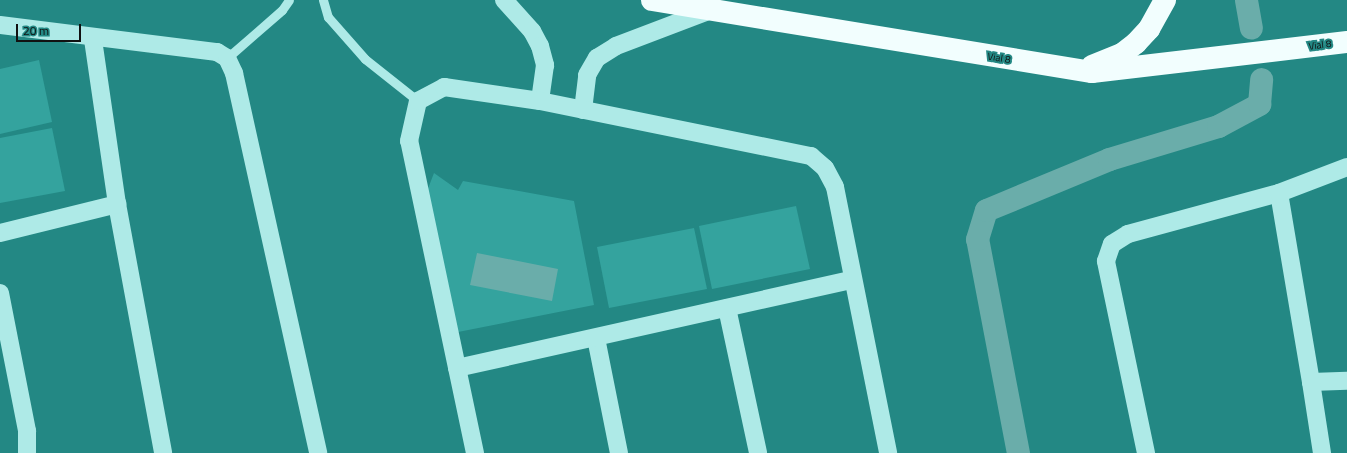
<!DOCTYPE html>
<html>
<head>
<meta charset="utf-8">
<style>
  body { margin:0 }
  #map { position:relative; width:1347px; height:453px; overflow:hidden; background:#238884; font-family:"Titillium Web",sans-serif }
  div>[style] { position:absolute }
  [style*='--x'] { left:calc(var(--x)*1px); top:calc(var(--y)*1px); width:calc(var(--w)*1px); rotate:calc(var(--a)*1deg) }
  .green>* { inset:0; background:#34a39e }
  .water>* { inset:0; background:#6aadaa }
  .canal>* { height:23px; margin:-11.5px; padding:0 11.5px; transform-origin:11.5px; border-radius:11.5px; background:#6aadaa }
  .lane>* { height:9px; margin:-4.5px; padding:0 4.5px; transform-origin:4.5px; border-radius:4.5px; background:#aeeae7 }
  .street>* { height:18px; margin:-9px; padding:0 9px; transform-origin:9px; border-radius:9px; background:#aeeae7 }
  .primary>* { height:22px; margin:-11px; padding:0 11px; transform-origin:11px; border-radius:11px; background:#f2fefe }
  span { translate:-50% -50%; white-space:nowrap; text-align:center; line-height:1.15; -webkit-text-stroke:4px #238884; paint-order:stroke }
  .street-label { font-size:10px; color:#111 }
  .scale { position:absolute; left:16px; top:24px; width:65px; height:18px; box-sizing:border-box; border:2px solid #111; border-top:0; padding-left:5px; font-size:12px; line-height:14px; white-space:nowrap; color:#111; -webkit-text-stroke:3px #238884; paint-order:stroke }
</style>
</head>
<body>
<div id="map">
  <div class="green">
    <div style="clip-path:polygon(39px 60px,52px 122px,0 134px,0 69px)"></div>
    <div style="clip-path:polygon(52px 128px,65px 191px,0 203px,0 138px)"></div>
    <div style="clip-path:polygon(434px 173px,458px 190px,463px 181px,574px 201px,594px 305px,453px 333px,424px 199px)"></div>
    <div style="clip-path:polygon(796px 206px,810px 269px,712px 289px,699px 226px)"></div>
    <div style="clip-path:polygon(694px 228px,707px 289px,609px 308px,597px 247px)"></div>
  </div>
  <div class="water">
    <div style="clip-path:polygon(477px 253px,558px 269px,552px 301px,470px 285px)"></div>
  </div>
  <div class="canal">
    <div style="--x:1246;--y:0;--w:28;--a:80"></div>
    <div style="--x:1018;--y:453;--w:218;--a:-100.8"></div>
    <div style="--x:977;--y:239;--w:30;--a:-73"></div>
    <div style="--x:986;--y:210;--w:133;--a:-22.5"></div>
    <div style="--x:1109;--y:159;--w:114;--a:-16.8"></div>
    <div style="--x:1218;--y:126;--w:47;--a:-28.2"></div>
    <div style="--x:1259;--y:104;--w:25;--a:-85"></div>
  </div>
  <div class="lane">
    <div style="--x:323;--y:0;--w:18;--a:74"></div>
    <div style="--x:328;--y:17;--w:56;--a:48.6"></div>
    <div style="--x:365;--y:59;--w:68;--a:38.4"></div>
    <div style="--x:227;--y:58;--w:73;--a:-41.1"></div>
    <div style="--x:282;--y:10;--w:12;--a:-55"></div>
  </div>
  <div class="street">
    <div style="--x:504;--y:0;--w:42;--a:47.9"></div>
    <div style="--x:532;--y:31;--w:17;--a:62"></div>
    <div style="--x:540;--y:46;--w:20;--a:75"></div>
    <div style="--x:545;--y:65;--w:36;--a:98"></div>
    <div style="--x:0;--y:25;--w:219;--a:7.1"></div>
    <div style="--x:217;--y:52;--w:12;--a:31"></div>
    <div style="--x:227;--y:58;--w:17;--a:65"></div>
    <div style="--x:234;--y:73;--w:389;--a:77.5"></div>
    <div style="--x:583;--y:110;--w:35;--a:-83"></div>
    <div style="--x:587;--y:75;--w:20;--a:-60"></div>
    <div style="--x:597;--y:58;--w:22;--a:-32"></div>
    <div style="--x:616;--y:46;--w:102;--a:-20.8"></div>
    <div style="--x:1279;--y:193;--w:192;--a:80.4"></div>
    <div style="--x:1311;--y:382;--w:36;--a:-2"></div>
    <div style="--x:117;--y:204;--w:253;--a:79.5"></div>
    <div style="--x:0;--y:233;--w:121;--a:-13.9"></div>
    <div style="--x:117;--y:204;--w:167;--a:-98.3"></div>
    <div style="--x:0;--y:293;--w:141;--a:78.9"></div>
    <div style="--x:27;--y:431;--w:22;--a:90"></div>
    <div style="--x:727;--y:308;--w:148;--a:77.9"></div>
    <div style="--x:596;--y:338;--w:117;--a:78.7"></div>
    <div style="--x:457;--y:368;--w:404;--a:-12.6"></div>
    <div style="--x:1311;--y:382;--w:72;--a:81.2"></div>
    <div style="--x:475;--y:453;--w:319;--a:-101.9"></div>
    <div style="--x:409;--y:141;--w:41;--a:-77.3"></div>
    <div style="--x:418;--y:101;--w:30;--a:-28"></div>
    <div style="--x:444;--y:87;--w:97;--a:8.3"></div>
    <div style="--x:540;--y:101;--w:277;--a:11.5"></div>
    <div style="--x:811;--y:156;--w:18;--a:41"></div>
    <div style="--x:825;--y:168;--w:21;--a:62"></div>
    <div style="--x:835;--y:187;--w:271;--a:78.7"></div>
    <div style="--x:1146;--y:453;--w:196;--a:-101.8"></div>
    <div style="--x:1106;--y:261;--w:18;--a:-71"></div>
    <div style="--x:1112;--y:244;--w:19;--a:-32"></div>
    <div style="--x:1128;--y:234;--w:156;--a:-15.2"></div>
    <div style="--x:1279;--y:193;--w:73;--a:-20.9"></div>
  </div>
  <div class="primary">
    <div style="--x:652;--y:0;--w:446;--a:9.3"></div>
    <div style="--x:1092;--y:72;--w:257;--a:-6.7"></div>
    <div style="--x:1092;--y:66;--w:32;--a:-22"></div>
    <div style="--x:1122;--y:54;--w:18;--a:-38"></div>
    <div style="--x:1136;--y:43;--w:19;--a:-47"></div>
    <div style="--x:1149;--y:29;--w:33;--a:-61"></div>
  </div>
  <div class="street-label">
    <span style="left:1320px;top:45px;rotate:-7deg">Vial 8</span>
    <span style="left:999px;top:58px;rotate:9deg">Vial 8</span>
  </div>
  <div class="scale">20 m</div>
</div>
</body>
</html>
